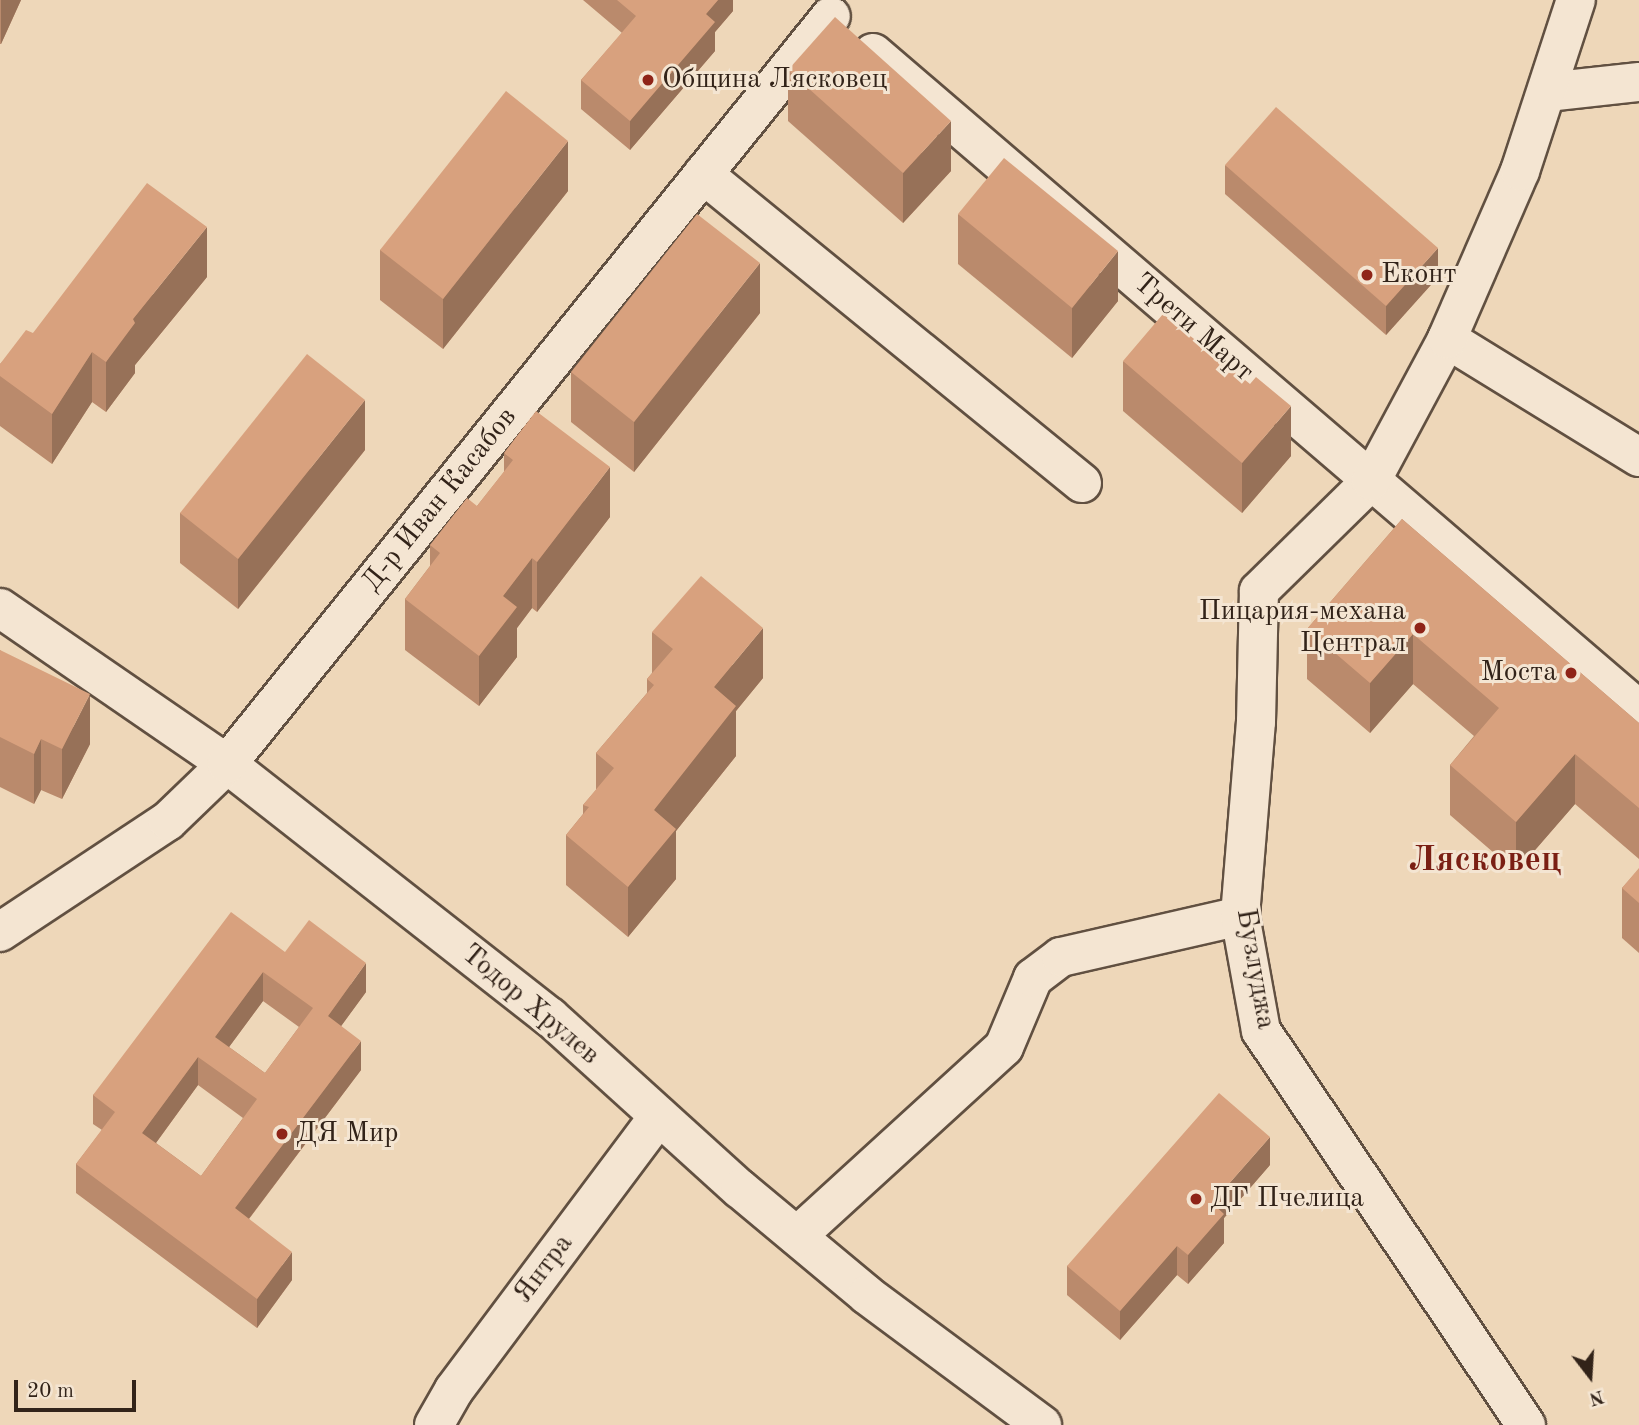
<!DOCTYPE html>
<html>
<head>
<meta charset="utf-8">
<style>
  body { margin:0 }
  #map { position:relative; width:1639px; height:1425px; overflow:hidden; background:#eed7b9; font-family:"Old Standard TT",serif }
  div>[style] { position:absolute }
  [style*='--x'] { left:calc(var(--x)*1px); top:calc(var(--y)*1px); width:calc(var(--w)*1px); rotate:calc(var(--a)*1deg) }
  .roads { filter:drop-shadow(2px 0 #615041) drop-shadow(-2px 0 #615041) drop-shadow(0 2px #615041) drop-shadow(0 -2px #615041) }
  .minor>* { height:38px; margin:-19px; padding:0 19px; transform-origin:19px; border-radius:19px; background:#f4e5d2 }
  .wall>* { inset:0; background:#ba8a6c }
  .shaded-wall>* { inset:0; background:#977158 }
  .building>* { inset:0; background:#d8a17e }
  .dots>* { width:19px; height:19px; translate:-50% -50%; box-sizing:border-box; border:4px solid #f4e5d2; border-radius:50% }
  span { translate:-50% -50%; white-space:nowrap; text-align:center; line-height:1.15; -webkit-text-stroke:6px #f4e5d2; paint-order:stroke }
  .poi-label { font-size:28px; color:#322319 }
  .left { translate:0 -50%; text-align:left }
  .right { translate:-100% -50%; text-align:right }
  .street-label { font-size:28px; color:#322319 }
  .district-label { font-size:35px; color:#7a1f14; font-weight:700 }
  .north { position:absolute; left:1555px; top:1341px; width:70px; height:70px; -webkit-text-stroke:5px #f4e5d2; paint-order:stroke; rotate:163deg; font-size:19px; font-weight:700; line-height:28px; text-align:center; color:#322319 }
  .north::after { content:''; display:block; margin:auto; width:24px; height:32px; background:#322319; clip-path:polygon(50% 0,100% 100%,50% 72%,0 100%) }
  .scale { position:absolute; left:14px; top:1380px; width:122px; height:32px; box-sizing:border-box; border:4px solid #322319; border-top:0; padding-left:9px; font-size:21px; line-height:24px; white-space:nowrap; color:#322319; -webkit-text-stroke:5px #f4e5d2; paint-order:stroke }
</style>
</head>
<body>
<div id="map">
  <div class="roads">
    <div class="minor">
      <div style="--x:873;--y:53;--w:1009;--a:40.62"></div>
      <div style="--x:1547;--y:92;--w:93;--a:-6.2"></div>
      <div style="--x:703;--y:174;--w:489;--a:39.2"></div>
      <div style="--x:1447;--y:339;--w:225;--a:31.6"></div>
      <div style="--x:0;--y:608;--w:275;--a:34.5"></div>
      <div style="--x:227;--y:764;--w:410;--a:38.1"></div>
      <div style="--x:550;--y:1017;--w:256;--a:42.2"></div>
      <div style="--x:740;--y:1189;--w:165;--a:39.8"></div>
      <div style="--x:867;--y:1295;--w:218;--a:36.6"></div>
      <div style="--x:0;--y:932;--w:201;--a:-33.5"></div>
      <div style="--x:168;--y:821;--w:82;--a:-44"></div>
      <div style="--x:227;--y:764;--w:961;--a:-51.08"></div>
      <div style="--x:797;--y:1236;--w:280;--a:-42.4"></div>
      <div style="--x:1004;--y:1047;--w:75;--a:-67.2"></div>
      <div style="--x:1033;--y:978;--w:35;--a:-37"></div>
      <div style="--x:1061;--y:957;--w:184;--a:-12.9"></div>
      <div style="--x:434;--y:1425;--w:40;--a:-60.3"></div>
      <div style="--x:454;--y:1390;--w:342;--a:-53.2"></div>
      <div style="--x:1526;--y:1425;--w:475;--a:-123.9"></div>
      <div style="--x:1261;--y:1031;--w:117;--a:-100.3"></div>
      <div style="--x:1240;--y:916;--w:195;--a:-85.3"></div>
      <div style="--x:1256;--y:722;--w:131;--a:-88.7"></div>
      <div style="--x:1259;--y:591;--w:157;--a:-44.5"></div>
      <div style="--x:1371;--y:481;--w:161;--a:-61.8"></div>
      <div style="--x:1447;--y:339;--w:183;--a:-66.5"></div>
      <div style="--x:1520;--y:171;--w:180;--a:-71.9"></div>
    </div>
  </div>
  <div class="wall">
    <div style="clip-path:polygon(0 0,21px 0,1px 44px,0 44px)"></div>
    <div style="clip-path:polygon(583px 0,733px 0,733px 11px,715px 32px,715px 51px,630px 150px,581px 109px,581px 80px,622px 33px)"></div>
    <div style="clip-path:polygon(788px 70px,951px 171px,903px 223px,788px 121px)"></div>
    <div style="clip-path:polygon(1225px 165px,1438px 277px,1386px 335px,1225px 194px)"></div>
    <div style="clip-path:polygon(568px 191px,443px 349px,380px 300px,380px 250px)"></div>
    <div style="clip-path:polygon(958px 214px,1118px 301px,1072px 358px,958px 264px)"></div>
    <div style="clip-path:polygon(207px 277px,135px 365px,135px 373px,106px 412px,92px 402px,52px 464px,0 426px,0 364px,33px 333px)"></div>
    <div style="clip-path:polygon(760px 313px,634px 472px,571px 422px,571px 372px)"></div>
    <div style="clip-path:polygon(1123px 361px,1291px 456px,1242px 513px,1123px 411px)"></div>
    <div style="clip-path:polygon(365px 450px,238px 609px,180px 563px,180px 513px)"></div>
    <div style="clip-path:polygon(504px 453px,610px 517px,537px 612px,532px 608px,517px 628px,517px 657px,479px 706px,405px 650px,405px 599px,430px 566px,430px 545px,477px 506px,504px 472px)"></div>
    <div style="clip-path:polygon(1402px 519px,1639px 723px,1639px 859px,1575px 804px,1516px 872px,1450px 815px,1450px 765px,1474px 736px,1413px 684px,1370px 733px,1307px 679px,1307px 629px)"></div>
    <div style="clip-path:polygon(652px 632px,763px 678px,736px 711px,736px 756px,676px 831px,676px 879px,628px 937px,566px 885px,566px 835px,583px 814px,583px 805px,596px 790px,596px 753px,647px 693px,647px 679px,652px 673px)"></div>
    <div style="clip-path:polygon(0 650px,90px 744px,62px 799px,41px 790px,34px 804px,0 787px)"></div>
    <div style="clip-path:polygon(1639px 869px,1639px 953px,1622px 938px,1622px 888px)"></div>
    <div style="clip-path:polygon(evenodd,285px 952px,366px 992px,341px 1026px,361px 1070px,249px 1219px,292px 1280px,257px 1328px,76px 1193px,76px 1164px,102px 1130px,93px 1124px,93px 1095px,285px 952px,263px 1001px,299px 1027px,265px 1073px,229px 1047px,263px 1001px,285px 952px,198px 1085px,243px 1118px,201px 1176px,156px 1143px,198px 1085px)"></div>
    <div style="clip-path:polygon(1270px 1165px,1224px 1218px,1224px 1243px,1188px 1284px,1177px 1275px,1120px 1340px,1067px 1295px,1067px 1266px)"></div>
  </div>
  <div class="shaded-wall">
    <div style="clip-path:polygon(1px 0,21px 0,1px 44px)"></div>
    <div style="clip-path:polygon(718px 0,733px 0,733px 11px,715px 32px,715px 51px,630px 150px,630px 121px,706px 14px)"></div>
    <div style="clip-path:polygon(951px 121px,951px 171px,903px 223px,903px 173px)"></div>
    <div style="clip-path:polygon(568px 141px,568px 191px,443px 349px,443px 299px)"></div>
    <div style="clip-path:polygon(207px 227px,207px 277px,135px 365px,135px 373px,106px 412px,106px 362px,133px 319px)"></div>
    <div style="clip-path:polygon(1438px 248px,1438px 277px,1386px 335px,1386px 306px)"></div>
    <div style="clip-path:polygon(1118px 251px,1118px 301px,1072px 358px,1072px 308px)"></div>
    <div style="clip-path:polygon(760px 263px,760px 313px,634px 472px,634px 422px)"></div>
    <div style="clip-path:polygon(92px 352px,92px 402px,52px 464px,52px 414px)"></div>
    <div style="clip-path:polygon(365px 400px,365px 450px,238px 609px,238px 559px)"></div>
    <div style="clip-path:polygon(1291px 406px,1291px 456px,1242px 513px,1242px 463px)"></div>
    <div style="clip-path:polygon(610px 467px,610px 517px,537px 612px,537px 562px)"></div>
    <div style="clip-path:polygon(532px 558px,532px 608px,517px 628px,517px 657px,479px 706px,479px 656px,503px 596px)"></div>
    <div style="clip-path:polygon(763px 628px,763px 678px,736px 711px,736px 756px,676px 831px,676px 879px,628px 937px,628px 887px,654px 810px,714px 687px)"></div>
    <div style="clip-path:polygon(1413px 634px,1413px 684px,1370px 733px,1370px 683px)"></div>
    <div style="clip-path:polygon(90px 694px,90px 744px,62px 799px,62px 749px)"></div>
    <div style="clip-path:polygon(41px 739px,41px 790px,34px 804px,34px 754px)"></div>
    <div style="clip-path:polygon(1575px 754px,1575px 804px,1516px 872px,1516px 822px)"></div>
    <div style="clip-path:polygon(366px 963px,366px 992px,328px 1044px,328px 1016px)"></div>
    <div style="clip-path:polygon(263px 972px,263px 1001px,215px 1066px,215px 1037px)"></div>
    <div style="clip-path:polygon(361px 1041px,361px 1070px,235px 1237px,235px 1208px)"></div>
    <div style="clip-path:polygon(198px 1057px,198px 1085px,142px 1162px,142px 1133px)"></div>
    <div style="clip-path:polygon(1270px 1137px,1270px 1165px,1224px 1218px,1224px 1243px,1188px 1284px,1188px 1255px,1212px 1203px)"></div>
    <div style="clip-path:polygon(1177px 1246px,1177px 1275px,1120px 1340px,1120px 1311px)"></div>
    <div style="clip-path:polygon(292px 1252px,292px 1280px,257px 1328px,257px 1299px)"></div>
  </div>
  <div class="building">
    <div style="clip-path:polygon(617px 0,718px 0,706px 14px,715px 22px,630px 121px,581px 80px,636px 16px)"></div>
    <div style="clip-path:polygon(835px 17px,951px 121px,903px 173px,788px 70px)"></div>
    <div style="clip-path:polygon(506px 91px,568px 141px,443px 299px,380px 250px)"></div>
    <div style="clip-path:polygon(1276px 107px,1438px 248px,1386px 306px,1225px 165px)"></div>
    <div style="clip-path:polygon(1004px 158px,1118px 251px,1072px 308px,958px 214px)"></div>
    <div style="clip-path:polygon(147px 183px,207px 227px,133px 319px,135px 323px,106px 362px,92px 352px,52px 414px,0 376px,0 364px,26px 330px,33px 333px)"></div>
    <div style="clip-path:polygon(697px 214px,760px 263px,634px 422px,571px 372px)"></div>
    <div style="clip-path:polygon(1163px 314px,1250px 384px,1256px 377px,1291px 406px,1242px 463px,1123px 361px)"></div>
    <div style="clip-path:polygon(307px 354px,365px 400px,238px 559px,180px 513px)"></div>
    <div style="clip-path:polygon(536px 411px,610px 467px,537px 562px,532px 558px,503px 596px,517px 607px,479px 656px,405px 599px,440px 553px,430px 545px,467px 498px,477px 506px,513px 460px,504px 453px)"></div>
    <div style="clip-path:polygon(1402px 519px,1639px 723px,1639px 808px,1575px 754px,1516px 822px,1450px 765px,1499px 708px,1413px 634px,1370px 683px,1307px 629px)"></div>
    <div style="clip-path:polygon(701px 576px,763px 628px,714px 687px,736px 706px,654px 810px,676px 829px,628px 887px,566px 835px,589px 807px,583px 805px,614px 768px,596px 753px,654px 685px,647px 679px,673px 649px,652px 632px)"></div>
    <div style="clip-path:polygon(0 650px,90px 694px,62px 749px,41px 739px,34px 754px,0 737px)"></div>
    <div style="clip-path:polygon(1639px 868px,1639px 903px,1622px 888px)"></div>
    <div style="clip-path:polygon(evenodd,231px 912px,285px 952px,309px 920px,366px 963px,328px 1016px,361px 1041px,235px 1208px,292px 1252px,257px 1299px,76px 1164px,115px 1112px,93px 1095px,231px 912px,263px 972px,313px 1008px,265px 1073px,215px 1037px,263px 972px,231px 912px,198px 1057px,257px 1099px,201px 1176px,142px 1133px,198px 1057px)"></div>
    <div style="clip-path:polygon(1219px 1093px,1270px 1137px,1212px 1203px,1224px 1214px,1188px 1255px,1177px 1246px,1120px 1311px,1067px 1266px)"></div>
  </div>
  <div class="dots">
    <div style="left:648px;top:80px;background:#8f2418"></div>
    <div style="left:1367px;top:275px;background:#8f2418"></div>
    <div style="left:1420px;top:628px;background:#8f2418"></div>
    <div style="left:1571px;top:673px;background:#8f2418"></div>
    <div style="left:282px;top:1134px;background:#8f2418"></div>
    <div style="left:1196px;top:1199px;background:#8f2418"></div>
  </div>
  <div class="poi-label">
    <span class="left" style="left:662px;top:80px">Община Лясковец</span>
    <span class="left" style="left:1381px;top:275px">Еконт</span>
    <span class="right" style="left:1406px;top:628px">Пицария-механа<br>Централ</span>
    <span class="right" style="left:1557px;top:673px">Моста</span>
    <span class="left" style="left:296px;top:1134px">ДЯ Мир</span>
    <span class="left" style="left:1210px;top:1199px">ДГ Пчелица</span>
  </div>
  <div class="street-label">
    <span style="left:1193px;top:328px;rotate:41deg">Трети Март</span>
    <span style="left:440px;top:500px;rotate:-51deg">Д-р Иван Касабов</span>
    <span style="left:1255px;top:969px;rotate:80deg">Бузлуджа</span>
    <span style="left:530px;top:1005px;rotate:40deg">Тодор Хрулев</span>
    <span style="left:544px;top:1269px;rotate:-53deg">Янтра</span>
  </div>
  <div class="district-label">
    <span style="left:1485px;top:861px">Лясковец</span>
  </div>
  <div class="north">N</div>
  <div class="scale">20 m</div>
</div>
</body>
</html>
